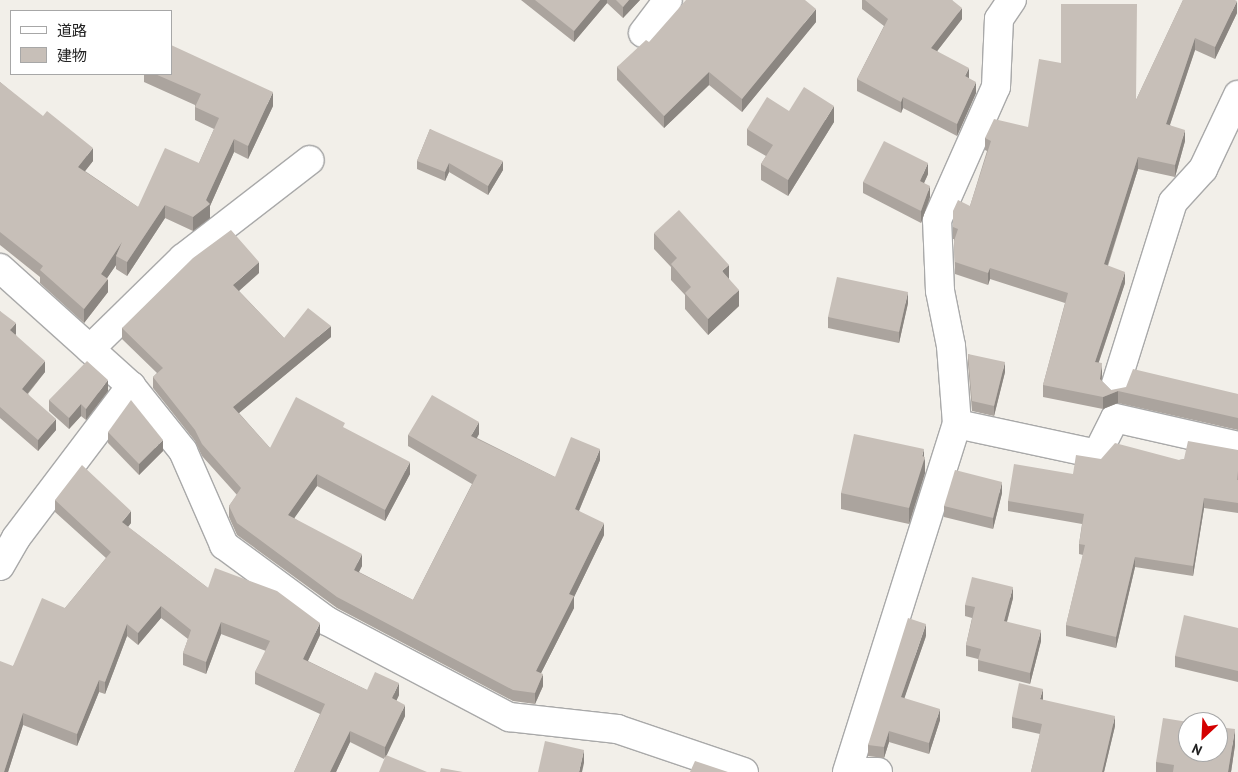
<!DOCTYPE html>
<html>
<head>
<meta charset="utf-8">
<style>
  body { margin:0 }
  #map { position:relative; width:1238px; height:772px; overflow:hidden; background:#f2efe9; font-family:"PT Sans","Noto Sans JP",sans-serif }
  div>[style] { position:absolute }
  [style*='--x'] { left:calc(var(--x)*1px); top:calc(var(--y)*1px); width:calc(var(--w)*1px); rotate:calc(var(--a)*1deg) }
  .roads { filter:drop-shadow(1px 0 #a9a9a9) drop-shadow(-1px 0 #a9a9a9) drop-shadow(0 1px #a9a9a9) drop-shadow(0 -1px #a9a9a9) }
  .minor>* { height:28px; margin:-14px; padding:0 14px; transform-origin:14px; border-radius:14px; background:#fff }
  .wall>* { inset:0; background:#aba49e }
  .shaded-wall>* { inset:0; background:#8b8681 }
  .building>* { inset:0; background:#c7bfb8 }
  span { translate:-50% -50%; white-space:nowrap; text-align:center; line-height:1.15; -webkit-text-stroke:5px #fff; paint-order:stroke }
  .legend { position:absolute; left:10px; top:10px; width:162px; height:65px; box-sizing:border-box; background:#fff; border:1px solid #a7a7a7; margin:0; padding:6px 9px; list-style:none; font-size:15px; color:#222 }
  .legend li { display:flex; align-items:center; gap:10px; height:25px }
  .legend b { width:25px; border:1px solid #a7a7a7 }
  .north { position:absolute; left:1178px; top:712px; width:50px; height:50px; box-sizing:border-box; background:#fff; border:1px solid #a7a7a7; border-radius:50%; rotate:205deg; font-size:14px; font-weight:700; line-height:20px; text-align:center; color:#222 }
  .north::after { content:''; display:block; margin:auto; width:18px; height:22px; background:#d40000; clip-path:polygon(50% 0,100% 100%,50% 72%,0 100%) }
</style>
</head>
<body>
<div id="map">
  <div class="roads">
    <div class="minor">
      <div style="--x:643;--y:33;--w:41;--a:-52.9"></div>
      <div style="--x:0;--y:268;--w:176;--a:42"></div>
      <div style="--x:131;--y:386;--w:83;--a:51.3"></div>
      <div style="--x:183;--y:451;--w:103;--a:66.4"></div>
      <div style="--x:224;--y:545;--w:128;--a:36.4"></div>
      <div style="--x:327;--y:621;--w:206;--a:27.8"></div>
      <div style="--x:509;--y:717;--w:109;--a:6.3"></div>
      <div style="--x:617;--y:729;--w:134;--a:18.7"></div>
      <div style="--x:90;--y:349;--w:130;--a:-44.4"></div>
      <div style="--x:183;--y:258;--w:160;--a:-37.7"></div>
      <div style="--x:1115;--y:387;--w:194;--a:-72.6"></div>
      <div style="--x:1173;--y:202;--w:45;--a:-47.7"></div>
      <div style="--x:1203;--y:169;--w:82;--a:-64.7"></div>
      <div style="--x:957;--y:424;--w:143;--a:12.1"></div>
      <div style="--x:1097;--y:454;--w:40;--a:-63.4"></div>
      <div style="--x:1115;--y:418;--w:126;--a:12.8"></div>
      <div style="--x:0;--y:566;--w:32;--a:-60"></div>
      <div style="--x:16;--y:538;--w:191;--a:-52.9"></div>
      <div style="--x:847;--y:772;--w:365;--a:-72.5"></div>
      <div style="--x:957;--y:424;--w:78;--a:-94.4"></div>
      <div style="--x:951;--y:346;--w:56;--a:-101.3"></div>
      <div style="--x:940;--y:291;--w:71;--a:-92.4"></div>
      <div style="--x:937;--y:220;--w:145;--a:-66.1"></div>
      <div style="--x:996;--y:87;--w:68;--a:-87.5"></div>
      <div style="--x:999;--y:19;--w:23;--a:-56"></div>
      <div style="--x:864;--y:772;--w:14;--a:0"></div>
    </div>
  </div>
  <div class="wall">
    <div style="clip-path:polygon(521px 0,640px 0,623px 18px,607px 3px,574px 42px)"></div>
    <div style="clip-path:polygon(862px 0,952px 0,962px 19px,937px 51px,969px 79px,976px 93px,957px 136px,903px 108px,901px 113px,857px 91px,857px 79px,884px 26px,862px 9px)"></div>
    <div style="clip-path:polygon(1183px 0,1237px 13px,1215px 59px,1195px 50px,1170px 125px,1185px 141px,1175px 177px,1138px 169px,1108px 266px,1125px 283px,1099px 362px,1102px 375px,1102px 381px,1111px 390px,1238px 394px,1238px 430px,1118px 403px,1103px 409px,1043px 397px,1043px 385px,1065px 303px,990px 279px,988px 285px,955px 274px,954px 239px,953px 239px,953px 211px,970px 206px,987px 151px,985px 150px,985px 138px,1136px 100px)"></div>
    <div style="clip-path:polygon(816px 22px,742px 112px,709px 85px,664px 128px,617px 80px,617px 67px,649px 42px)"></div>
    <div style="clip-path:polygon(144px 74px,171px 74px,273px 106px,248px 159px,234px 152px,210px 206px,210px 218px,193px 231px,165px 218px,127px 276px,116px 269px,116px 265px,107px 278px,108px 292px,84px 323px,40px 283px,40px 277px,0 245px,0 82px,93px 161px,85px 171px,138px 207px,199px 163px,214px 129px,195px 120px,195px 105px,144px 82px)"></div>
    <div style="clip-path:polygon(789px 111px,834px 122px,788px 196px,761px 180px,761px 164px,766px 156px,747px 145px,747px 129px)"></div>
    <div style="clip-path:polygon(430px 129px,503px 170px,488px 195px,449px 172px,445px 181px,417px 169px,417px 161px)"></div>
    <div style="clip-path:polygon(928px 174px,924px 183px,930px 197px,921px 223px,863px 193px,863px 182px)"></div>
    <div style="clip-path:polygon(654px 233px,729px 279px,739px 306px,708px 335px,685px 309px,685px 295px,671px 280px,671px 267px,654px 249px)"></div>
    <div style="clip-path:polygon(259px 273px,239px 291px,284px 338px,331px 337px,239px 413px,270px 448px,345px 429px,410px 474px,385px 521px,317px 486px,294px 518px,362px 566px,359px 572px,413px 600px,472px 484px,408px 446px,408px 435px,479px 434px,477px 438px,555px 477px,600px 460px,579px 511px,604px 535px,574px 597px,574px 608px,541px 673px,543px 686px,535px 704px,513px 701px,337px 608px,237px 535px,229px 517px,229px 506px,237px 495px,202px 456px,195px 441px,153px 388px,153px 377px,157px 373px,122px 339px,122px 328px)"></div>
    <div style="clip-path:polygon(908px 303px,899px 343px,828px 328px,828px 317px)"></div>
    <div style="clip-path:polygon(0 311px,15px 334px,45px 372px,28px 394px,56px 430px,38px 451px,0 418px)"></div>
    <div style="clip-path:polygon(968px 354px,1005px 372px,994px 416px,972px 411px,968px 364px)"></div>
    <div style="clip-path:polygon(108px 391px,86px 420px,81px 416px,69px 429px,49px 411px,49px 400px)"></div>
    <div style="clip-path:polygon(108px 432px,163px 451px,139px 475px,108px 443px)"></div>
    <div style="clip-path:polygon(1238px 450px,1238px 513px,1204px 508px,1193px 576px,1135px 567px,1116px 648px,1066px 636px,1066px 625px,1083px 555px,1079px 554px,1079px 544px,1082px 524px,1008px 511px,1008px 501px,1073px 474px,1101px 459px,1179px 460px)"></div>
    <div style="clip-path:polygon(924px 457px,925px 473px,909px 524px,841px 509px,841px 493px)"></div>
    <div style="clip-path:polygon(1002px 493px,993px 529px,944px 517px,944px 506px)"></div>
    <div style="clip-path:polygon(55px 500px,131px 523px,128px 527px,208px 588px,320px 635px,308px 661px,367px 690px,399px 695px,396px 701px,405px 716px,384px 759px,350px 742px,336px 772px,294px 772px,320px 714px,255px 684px,255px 672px,266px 651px,221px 634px,206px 674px,183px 665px,183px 653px,188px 639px,161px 618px,138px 645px,127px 636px,105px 694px,99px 692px,77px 746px,23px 725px,8px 772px,0 772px,13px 666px,65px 608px,106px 558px,55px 512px)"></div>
    <div style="clip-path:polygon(1013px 598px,1007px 622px,1041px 641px,1030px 684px,978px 671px,978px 659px,966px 656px,966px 645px,972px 618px,965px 616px,965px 605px)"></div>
    <div style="clip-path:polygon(1238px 628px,1238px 682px,1175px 667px,1175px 656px)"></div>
    <div style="clip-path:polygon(926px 636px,904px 698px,940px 720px,929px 754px,889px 742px,884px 758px,868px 756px,868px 745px)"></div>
    <div style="clip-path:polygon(1043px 700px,1115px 726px,1104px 772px,1031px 772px,1040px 734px,1012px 728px,1012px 717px)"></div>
    <div style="clip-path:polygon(1235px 745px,1231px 772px,1156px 772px,1156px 762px)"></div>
  </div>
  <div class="shaded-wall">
    <div style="clip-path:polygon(600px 0,607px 0,607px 3px,574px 42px,574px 31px)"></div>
    <div style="clip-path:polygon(629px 0,640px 0,623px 18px,623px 7px)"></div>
    <div style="clip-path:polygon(1237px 1px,1237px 13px,1215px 59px,1215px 47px)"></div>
    <div style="clip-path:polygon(962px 8px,962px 19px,931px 59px,931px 48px)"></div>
    <div style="clip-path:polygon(816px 9px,816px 22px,742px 112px,742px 99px)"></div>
    <div style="clip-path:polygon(1195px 38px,1195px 50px,1166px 136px,1166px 124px)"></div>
    <div style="clip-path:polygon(969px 68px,969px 79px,965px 76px)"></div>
    <div style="clip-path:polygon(709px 72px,709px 85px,664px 128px,664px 116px)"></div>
    <div style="clip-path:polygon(976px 82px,976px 93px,957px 136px,957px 124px)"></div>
    <div style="clip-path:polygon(273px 92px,273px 106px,248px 159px,248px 146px)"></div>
    <div style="clip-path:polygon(903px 97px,903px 108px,901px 113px,901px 102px)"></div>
    <div style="clip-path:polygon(834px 106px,834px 122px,788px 196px,788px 180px)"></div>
    <div style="clip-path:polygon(1185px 130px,1185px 141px,1175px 177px,1175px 165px)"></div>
    <div style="clip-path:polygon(234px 139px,234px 152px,210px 206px,210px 218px,193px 231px,193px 217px,206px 200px)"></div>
    <div style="clip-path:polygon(93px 148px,93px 161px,78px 180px,78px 167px)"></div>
    <div style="clip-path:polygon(1138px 157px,1138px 169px,1104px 276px,1104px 264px)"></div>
    <div style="clip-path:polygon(503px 161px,503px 170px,488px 195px,488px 186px)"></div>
    <div style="clip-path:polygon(449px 163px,449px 172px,445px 181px,445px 172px)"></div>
    <div style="clip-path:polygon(928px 163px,928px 174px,920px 192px,920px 181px)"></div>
    <div style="clip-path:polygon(930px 186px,930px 197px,921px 223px,921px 211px)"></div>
    <div style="clip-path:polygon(165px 205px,165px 218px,127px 276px,127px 262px)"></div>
    <div style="clip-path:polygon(122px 242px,116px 256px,116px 265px,101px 287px,101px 274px)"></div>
    <div style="clip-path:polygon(259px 262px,259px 273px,233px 296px,233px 285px)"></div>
    <div style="clip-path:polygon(729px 265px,729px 281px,722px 271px)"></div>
    <div style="clip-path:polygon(990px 268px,990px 279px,988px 285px,988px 273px)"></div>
    <div style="clip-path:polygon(1125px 272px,1125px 283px,1095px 373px,1095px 362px)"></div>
    <div style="clip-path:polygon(108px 279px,108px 292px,84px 323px,84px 309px)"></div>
    <div style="clip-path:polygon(739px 290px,739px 306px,708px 335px,708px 319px)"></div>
    <div style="clip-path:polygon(908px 292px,908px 303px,899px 343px,899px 332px)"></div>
    <div style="clip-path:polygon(16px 323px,16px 334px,10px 341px,10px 330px)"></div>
    <div style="clip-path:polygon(331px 326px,331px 337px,233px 418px,233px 407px)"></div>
    <div style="clip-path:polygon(45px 361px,45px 372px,22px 400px,22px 389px)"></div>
    <div style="clip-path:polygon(1005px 362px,1005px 372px,994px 416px,994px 406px)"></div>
    <div style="clip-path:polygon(1102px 363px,1102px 375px,1100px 391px,1100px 379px)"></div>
    <div style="clip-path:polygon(108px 380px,108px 391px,86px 420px,86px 409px)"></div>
    <div style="clip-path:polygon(1118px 391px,1118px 403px,1103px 409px,1103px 397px)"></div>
    <div style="clip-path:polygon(81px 404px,81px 416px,69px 429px,69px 418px)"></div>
    <div style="clip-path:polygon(56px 419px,56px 430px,38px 451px,38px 440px)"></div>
    <div style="clip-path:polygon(479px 422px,479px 434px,471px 447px,471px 436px)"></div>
    <div style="clip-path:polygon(163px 440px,163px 451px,139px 475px,139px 464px)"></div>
    <div style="clip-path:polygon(600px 449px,600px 460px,575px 520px,575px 509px)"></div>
    <div style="clip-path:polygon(924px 449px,924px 461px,925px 457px,925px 473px,909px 524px,909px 508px)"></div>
    <div style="clip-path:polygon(410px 462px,410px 474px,385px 521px,385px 510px)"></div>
    <div style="clip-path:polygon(317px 474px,317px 486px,288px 527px,288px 515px)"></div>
    <div style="clip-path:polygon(1002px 482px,1002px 493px,993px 529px,993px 518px)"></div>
    <div style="clip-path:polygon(1204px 498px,1204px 508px,1193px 576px,1193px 566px)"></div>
    <div style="clip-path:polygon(131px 511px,131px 523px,122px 534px,122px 522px)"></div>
    <div style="clip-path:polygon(604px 523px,604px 535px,574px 597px,574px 608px,536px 683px,536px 671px,569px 594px)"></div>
    <div style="clip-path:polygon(362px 554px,362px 566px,354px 581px,354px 570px)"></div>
    <div style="clip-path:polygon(1135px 557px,1135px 567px,1116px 648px,1116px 637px)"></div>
    <div style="clip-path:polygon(1013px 587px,1013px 598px,1004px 632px,1004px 621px)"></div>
    <div style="clip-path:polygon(161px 606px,161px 618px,138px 645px,138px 633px)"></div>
    <div style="clip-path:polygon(221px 622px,221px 634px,206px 674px,206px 662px)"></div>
    <div style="clip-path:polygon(320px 623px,320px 635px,303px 671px,303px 659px)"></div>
    <div style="clip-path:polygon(127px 624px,127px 636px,105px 694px,105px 682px)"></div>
    <div style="clip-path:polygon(926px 624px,926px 636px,901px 708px,901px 697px)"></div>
    <div style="clip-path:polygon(1041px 630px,1041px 641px,1030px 684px,1030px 673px)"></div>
    <div style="clip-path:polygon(543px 674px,543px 686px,535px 704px,535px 693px)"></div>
    <div style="clip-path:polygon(99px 680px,99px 692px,77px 746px,77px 734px)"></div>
    <div style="clip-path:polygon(399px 683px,399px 695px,392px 710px,392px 698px)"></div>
    <div style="clip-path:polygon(1043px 689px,1043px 699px,1040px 710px,1040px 699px)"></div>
    <div style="clip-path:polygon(405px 705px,405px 716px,385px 759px,385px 747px)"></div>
    <div style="clip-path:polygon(940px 709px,940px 720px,929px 754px,929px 743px)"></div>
    <div style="clip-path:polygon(23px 713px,23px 725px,8px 772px,4px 772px)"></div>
    <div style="clip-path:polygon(1115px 716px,1115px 726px,1104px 772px,1102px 772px)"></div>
    <div style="clip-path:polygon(1235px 729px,1235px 745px,1231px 772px,1228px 772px)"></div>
    <div style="clip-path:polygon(350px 731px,350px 742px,336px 772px,330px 772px)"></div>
    <div style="clip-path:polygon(889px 731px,889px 742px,884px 758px,884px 747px)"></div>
    <div style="clip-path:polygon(584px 750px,584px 763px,582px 772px,579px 772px)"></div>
  </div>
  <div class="building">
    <div style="clip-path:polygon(535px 0,600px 0,574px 31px)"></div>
    <div style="clip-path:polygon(616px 0,629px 0,623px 7px)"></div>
    <div style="clip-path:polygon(686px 0,805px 0,816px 9px,742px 99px,709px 72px,664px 116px,617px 67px,646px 40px,649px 42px)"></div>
    <div style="clip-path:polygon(865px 0,952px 0,962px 8px,931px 48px,969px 68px,965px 76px,976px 82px,957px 124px,903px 97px,901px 102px,857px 79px,888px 19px)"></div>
    <div style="clip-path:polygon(1183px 0,1235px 0,1237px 1px,1215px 47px,1195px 38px,1166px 124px,1185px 130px,1175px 165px,1138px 157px,1104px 264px,1125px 272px,1095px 362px,1102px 363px,1100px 379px,1111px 390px,1126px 387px,1133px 369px,1238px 394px,1238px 418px,1118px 391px,1103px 397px,1043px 385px,1068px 293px,990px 268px,988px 273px,955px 262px,954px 241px,958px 229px,953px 227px,953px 211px,958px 200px,970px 206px,991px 141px,985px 138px,994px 119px,1028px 127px,1039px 59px,1061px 63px,1061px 4px,1137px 4px,1136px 100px)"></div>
    <div style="clip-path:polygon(171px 45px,273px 92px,248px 146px,234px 139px,206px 200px,210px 204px,193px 217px,165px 205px,127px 262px,116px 256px,122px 242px,101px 274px,108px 279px,84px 309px,40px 270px,43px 266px,0 232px,0 82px,43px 116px,47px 111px,93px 148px,78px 167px,138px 207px,165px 148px,199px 163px,219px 118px,195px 107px,201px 94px,155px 74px,171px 74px)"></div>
    <div style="clip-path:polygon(804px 87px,834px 106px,788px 180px,761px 164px,773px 145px,747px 129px,767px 97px,789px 111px)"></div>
    <div style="clip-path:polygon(430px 129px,503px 161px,488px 186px,449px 163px,445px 172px,417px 161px)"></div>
    <div style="clip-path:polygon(884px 141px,928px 163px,920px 181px,930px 186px,921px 211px,863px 182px)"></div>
    <div style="clip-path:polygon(679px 210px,729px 265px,722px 271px,739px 290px,708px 319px,685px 293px,691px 287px,671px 264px,677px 258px,654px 233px)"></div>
    <div style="clip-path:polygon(231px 230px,259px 262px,233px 285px,284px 338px,308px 308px,331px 326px,233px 407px,270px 448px,296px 397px,345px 423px,343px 427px,410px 462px,385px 510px,317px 474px,288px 515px,362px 554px,354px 570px,413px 600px,477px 475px,408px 435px,432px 395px,479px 422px,471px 436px,555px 477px,571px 437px,600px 449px,575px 509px,604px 523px,569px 594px,574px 596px,536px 671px,543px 674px,535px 693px,513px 690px,337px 597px,237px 523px,229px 506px,241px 488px,202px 444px,195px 430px,153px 377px,163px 368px,122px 328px,193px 258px)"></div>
    <div style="clip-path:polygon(837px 277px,908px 292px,899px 332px,828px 317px)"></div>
    <div style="clip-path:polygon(0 311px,16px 323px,10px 330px,45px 361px,22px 389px,56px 419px,38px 440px,0 407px)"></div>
    <div style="clip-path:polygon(968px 354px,1005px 362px,994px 406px,972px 401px)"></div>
    <div style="clip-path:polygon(87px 361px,108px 380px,86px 409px,81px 404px,69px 418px,49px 400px)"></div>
    <div style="clip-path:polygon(131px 400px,163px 440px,139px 464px,108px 432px)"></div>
    <div style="clip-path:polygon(854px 434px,924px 449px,922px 456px,925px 457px,909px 508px,841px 493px)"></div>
    <div style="clip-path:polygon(1188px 441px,1238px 450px,1238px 471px,1237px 480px,1238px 480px,1238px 503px,1204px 498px,1193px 566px,1135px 557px,1116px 637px,1066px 625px,1085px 545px,1079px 544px,1084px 514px,1008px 501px,1014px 464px,1073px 474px,1076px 455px,1101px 459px,1115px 443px,1179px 460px,1184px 459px)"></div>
    <div style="clip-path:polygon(82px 465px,131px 511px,122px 522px,208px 588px,215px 568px,277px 591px,320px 623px,303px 659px,367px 690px,375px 672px,399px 683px,392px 698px,405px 705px,385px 747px,350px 731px,330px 772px,294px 772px,325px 704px,255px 672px,270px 641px,221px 622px,206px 662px,183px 653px,191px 630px,161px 606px,138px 633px,127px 624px,105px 682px,99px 680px,77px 734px,23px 713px,4px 772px,0 772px,0 661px,13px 666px,42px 598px,65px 608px,111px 552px,55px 500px)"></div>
    <div style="clip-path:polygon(955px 470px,1002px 482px,993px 518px,944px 506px)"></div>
    <div style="clip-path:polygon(972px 577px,1013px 587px,1004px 621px,1041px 630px,1030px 673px,978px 660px,981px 649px,966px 645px,975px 607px,965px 605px)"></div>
    <div style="clip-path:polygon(1184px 615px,1238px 628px,1238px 671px,1175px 656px)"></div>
    <div style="clip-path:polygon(908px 618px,926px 624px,901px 697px,940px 709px,929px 743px,889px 731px,884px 747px,868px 745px)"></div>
    <div style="clip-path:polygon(1019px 683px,1043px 689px,1040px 699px,1115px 716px,1102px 772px,1031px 772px,1042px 724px,1012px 717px)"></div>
    <div style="clip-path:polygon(1163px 718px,1188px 722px,1188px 752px,1218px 752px,1218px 727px,1235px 729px,1228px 772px,1173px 772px,1174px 765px,1156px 762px)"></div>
    <div style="clip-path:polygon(545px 741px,584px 750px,579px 772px,538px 772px)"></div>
    <div style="clip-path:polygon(386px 755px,427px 772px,379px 772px)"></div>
    <div style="clip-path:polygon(695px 761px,728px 772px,690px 772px)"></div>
    <div style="clip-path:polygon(441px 768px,463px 772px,440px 772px)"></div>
  </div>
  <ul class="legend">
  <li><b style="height:6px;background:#fff"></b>道路</li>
  <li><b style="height:14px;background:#c7bfb8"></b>建物</li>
  </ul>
  <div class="north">N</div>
</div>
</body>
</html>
